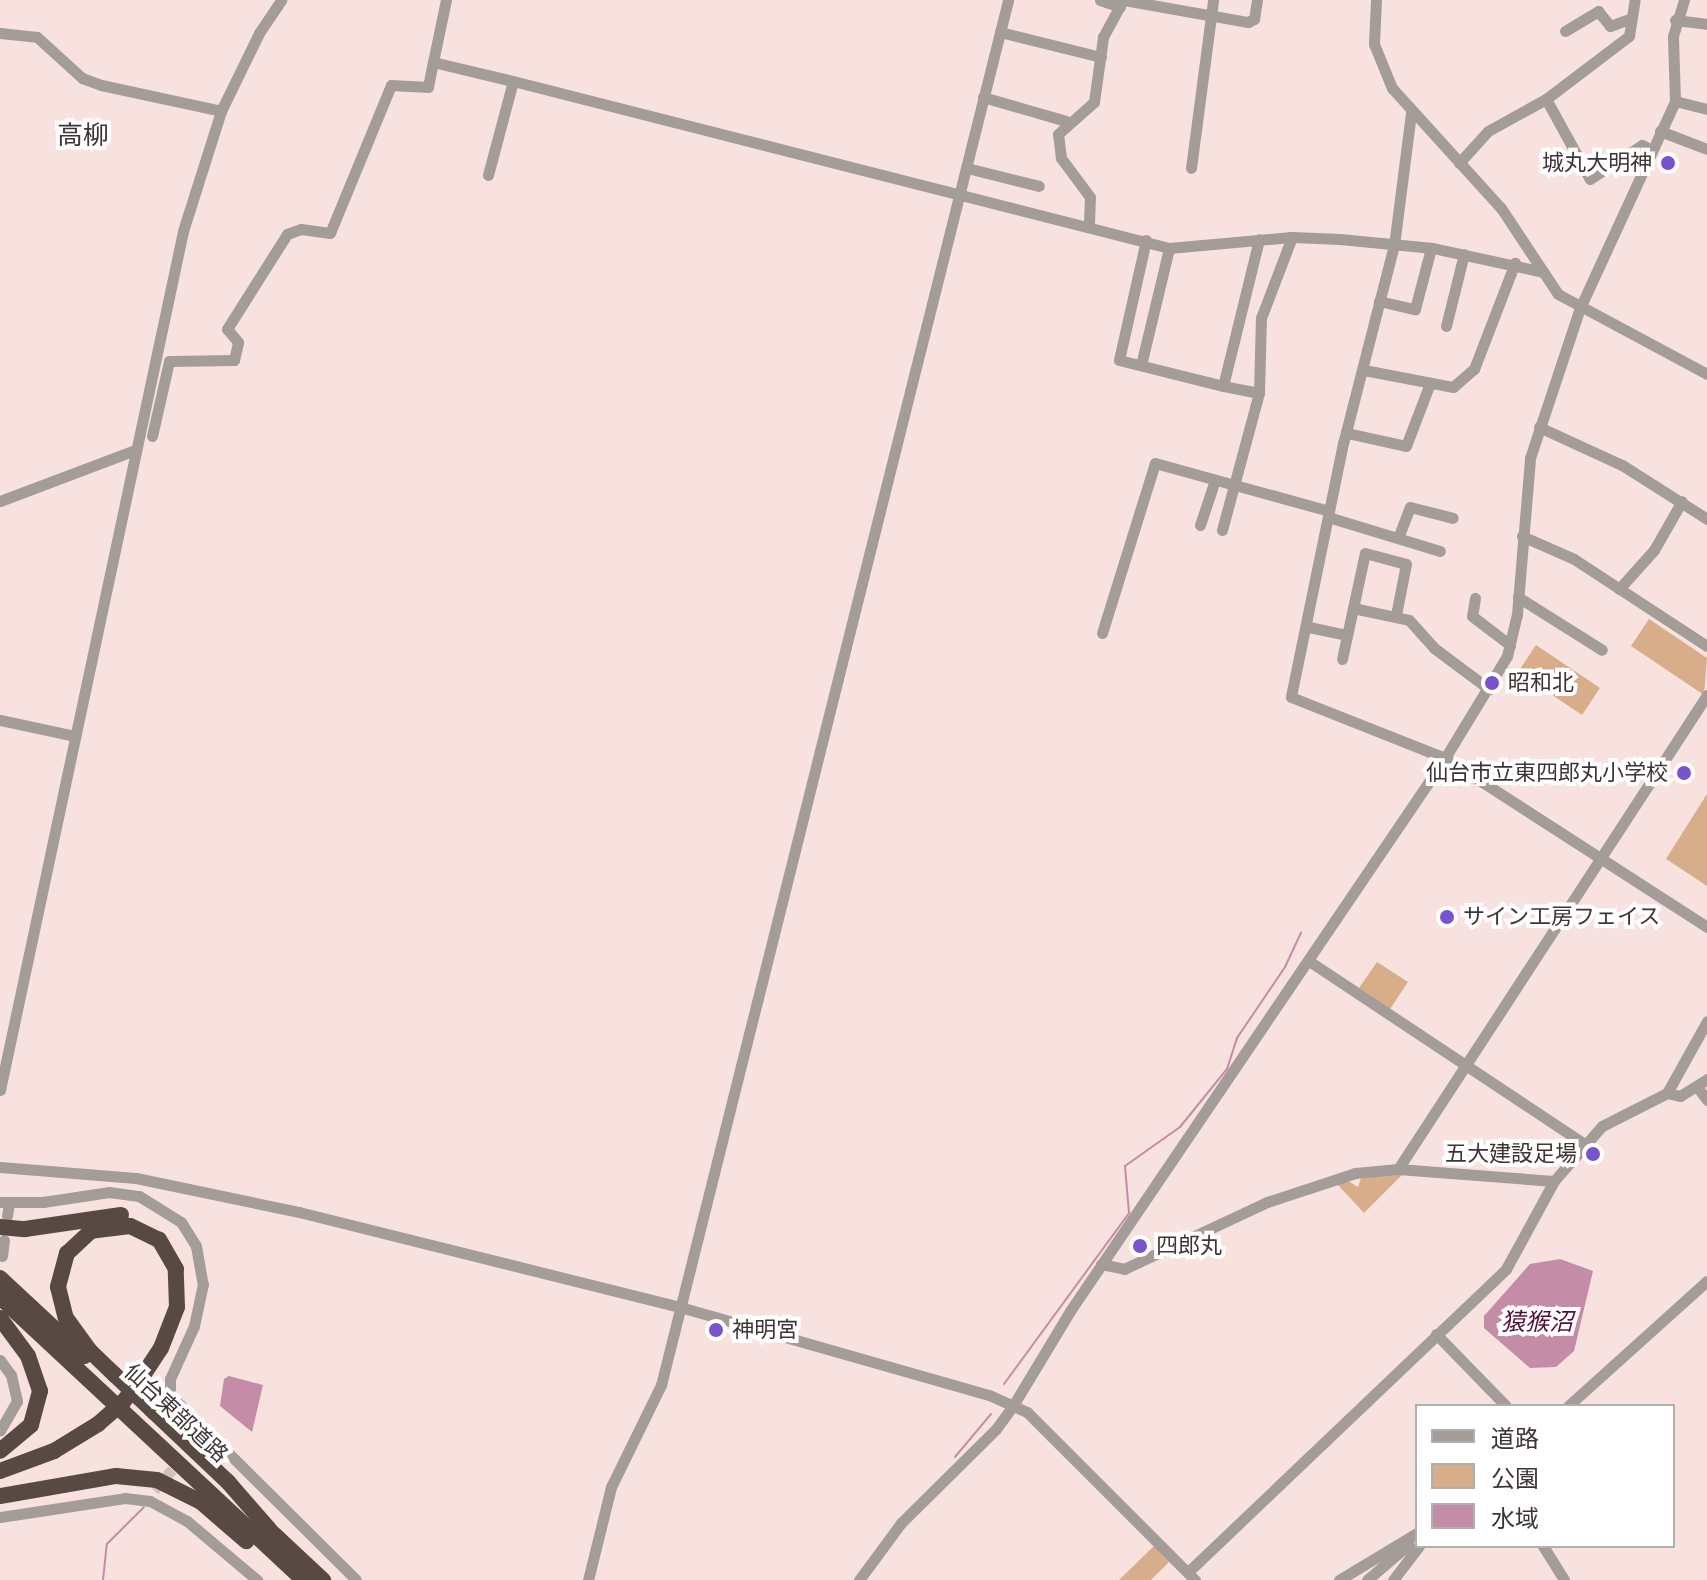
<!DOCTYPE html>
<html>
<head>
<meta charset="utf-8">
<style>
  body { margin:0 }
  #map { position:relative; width:1707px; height:1580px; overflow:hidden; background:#f7e2e0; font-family:Raleway,"Noto Sans JP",sans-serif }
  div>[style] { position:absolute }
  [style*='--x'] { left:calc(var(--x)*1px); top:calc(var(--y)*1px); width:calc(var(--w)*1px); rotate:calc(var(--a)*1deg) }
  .green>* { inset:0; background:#d7ae89 }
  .water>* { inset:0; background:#c58ca7 }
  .stream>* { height:2px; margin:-1px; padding:0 1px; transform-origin:1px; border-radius:1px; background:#c58ca7 }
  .minor-tunnel>* { height:11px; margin-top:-5.5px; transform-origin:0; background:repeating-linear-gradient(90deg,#d2bfbe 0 11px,transparent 0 16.5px) }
  .minor>* { height:11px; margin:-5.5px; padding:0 5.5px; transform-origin:5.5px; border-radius:5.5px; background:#a49c99 }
  .highway>* { height:16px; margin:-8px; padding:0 8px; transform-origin:8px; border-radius:8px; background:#584942 }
  .dots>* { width:22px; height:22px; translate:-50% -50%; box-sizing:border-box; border:4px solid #fff; border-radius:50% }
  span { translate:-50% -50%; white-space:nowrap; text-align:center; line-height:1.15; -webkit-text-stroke:8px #fff; paint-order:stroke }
  .poi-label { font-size:22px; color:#3d3534 }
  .right { translate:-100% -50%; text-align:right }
  .left { translate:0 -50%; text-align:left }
  .street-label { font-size:22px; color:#3d3534 }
  .water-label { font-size:24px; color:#530e37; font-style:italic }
  .quarter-label { font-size:26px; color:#3d3534 }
  .legend { position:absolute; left:1415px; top:1404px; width:260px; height:144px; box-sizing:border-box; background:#fff; border:2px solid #b1aeae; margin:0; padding:10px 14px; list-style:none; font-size:24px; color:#3d3534 }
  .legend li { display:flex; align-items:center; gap:16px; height:40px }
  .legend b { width:40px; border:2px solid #b1aeae }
</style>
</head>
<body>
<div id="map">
  <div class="green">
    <div style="clip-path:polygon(1649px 619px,1707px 658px,1704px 695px,1631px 646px)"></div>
    <div style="clip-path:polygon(1536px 645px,1600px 688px,1582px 715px,1518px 672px)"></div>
    <div style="clip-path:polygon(1707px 794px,1707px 886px,1666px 859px)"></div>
    <div style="clip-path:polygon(1377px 962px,1408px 982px,1390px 1009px,1359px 988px)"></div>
    <div style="clip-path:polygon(1403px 1174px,1364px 1213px,1337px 1184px,1348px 1181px,1358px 1187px,1361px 1178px)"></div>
    <div style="clip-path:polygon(1154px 1546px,1169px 1562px,1151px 1580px,1119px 1580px)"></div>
  </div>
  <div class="water">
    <div style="clip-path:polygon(1560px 1259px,1593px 1271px,1574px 1351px,1556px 1367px,1530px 1368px,1484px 1328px,1484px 1316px,1530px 1264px)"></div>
    <div style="clip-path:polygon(229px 1376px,263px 1385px,252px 1432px,220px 1406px,224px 1379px)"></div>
  </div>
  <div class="stream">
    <div style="--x:1004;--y:1384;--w:212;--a:-53.8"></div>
    <div style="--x:1129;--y:1213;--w:47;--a:-94.9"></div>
    <div style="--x:1125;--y:1166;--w:67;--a:-35.3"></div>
    <div style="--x:1180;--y:1127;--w:75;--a:-51"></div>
    <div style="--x:1227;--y:1069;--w:33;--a:-72"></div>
    <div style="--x:1237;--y:1038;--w:86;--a:-55.9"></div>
    <div style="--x:1285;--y:967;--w:38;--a:-65"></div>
    <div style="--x:955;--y:1457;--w:56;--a:-50.1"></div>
    <div style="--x:103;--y:1580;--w:36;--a:-84"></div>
    <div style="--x:107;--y:1544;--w:52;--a:-45"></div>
  </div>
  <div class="minor-tunnel">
    <div style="--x:154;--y:1490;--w:63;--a:-48.2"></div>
  </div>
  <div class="minor">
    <div style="--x:1100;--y:0;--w:21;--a:19"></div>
    <div style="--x:1124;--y:0;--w:126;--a:10.1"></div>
    <div style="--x:1248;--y:22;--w:7;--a:-27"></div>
    <div style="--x:1254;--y:19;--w:19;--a:-81"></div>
    <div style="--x:1376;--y:0;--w:44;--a:92.6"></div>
    <div style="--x:1374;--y:44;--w:48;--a:67.8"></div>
    <div style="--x:1392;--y:88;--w:162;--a:47.8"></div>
    <div style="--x:1501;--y:208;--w:103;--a:56.5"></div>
    <div style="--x:1558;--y:294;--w:169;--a:28.2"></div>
    <div style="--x:1675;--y:20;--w:32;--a:7"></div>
    <div style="--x:1565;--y:31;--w:39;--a:-31"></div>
    <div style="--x:1598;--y:11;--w:19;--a:51"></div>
    <div style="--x:1610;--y:26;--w:23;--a:-20"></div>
    <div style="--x:1000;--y:32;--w:104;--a:13.9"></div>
    <div style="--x:0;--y:33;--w:37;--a:6"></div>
    <div style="--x:37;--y:37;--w:61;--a:42.3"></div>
    <div style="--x:82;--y:78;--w:20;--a:20"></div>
    <div style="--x:101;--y:85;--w:123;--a:12.2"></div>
    <div style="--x:433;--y:62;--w:63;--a:-78.2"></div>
    <div style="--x:983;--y:97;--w:86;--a:16.1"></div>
    <div style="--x:1546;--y:99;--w:91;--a:61.2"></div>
    <div style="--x:1590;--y:179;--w:62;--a:-33.2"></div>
    <div style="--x:1642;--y:145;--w:9;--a:27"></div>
    <div style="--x:1675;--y:101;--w:33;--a:14"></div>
    <div style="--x:1411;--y:113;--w:133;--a:97.3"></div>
    <div style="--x:1394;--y:245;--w:204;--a:104.4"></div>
    <div style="--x:1343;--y:443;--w:259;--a:101.6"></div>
    <div style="--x:1291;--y:697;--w:166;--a:21.6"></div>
    <div style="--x:1445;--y:758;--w:312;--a:32.8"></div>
    <div style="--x:1660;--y:131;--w:50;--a:21"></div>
    <div style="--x:1459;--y:163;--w:43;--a:-47.8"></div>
    <div style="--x:1488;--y:131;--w:66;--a:-28.9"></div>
    <div style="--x:1546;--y:99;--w:104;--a:-37.2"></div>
    <div style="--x:1629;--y:36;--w:36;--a:-81"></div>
    <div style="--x:967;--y:168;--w:74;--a:14"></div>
    <div style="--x:1191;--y:168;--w:169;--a:-82.5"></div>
    <div style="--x:488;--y:175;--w:97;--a:-75.1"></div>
    <div style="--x:513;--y:81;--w:677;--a:14.28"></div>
    <div style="--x:1169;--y:248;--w:123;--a:-5.1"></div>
    <div style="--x:1292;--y:237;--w:48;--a:2.4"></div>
    <div style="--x:1340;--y:239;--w:93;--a:5.5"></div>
    <div style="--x:1433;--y:248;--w:113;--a:12.3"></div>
    <div style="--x:1089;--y:224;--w:27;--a:-88"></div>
    <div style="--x:1090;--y:197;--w:49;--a:-126.6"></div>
    <div style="--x:1061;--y:158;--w:24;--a:-97"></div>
    <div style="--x:1058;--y:134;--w:48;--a:-41.6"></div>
    <div style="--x:1094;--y:102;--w:66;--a:-82.1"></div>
    <div style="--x:1103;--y:37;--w:42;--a:-61.6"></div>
    <div style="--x:1146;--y:240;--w:123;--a:102.7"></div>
    <div style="--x:1119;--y:360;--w:107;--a:14"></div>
    <div style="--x:1379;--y:301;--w:37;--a:13"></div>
    <div style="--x:1415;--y:309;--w:63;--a:-75.3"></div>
    <div style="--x:1446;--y:326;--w:74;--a:-76"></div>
    <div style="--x:1141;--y:365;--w:120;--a:-76.5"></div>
    <div style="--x:1364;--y:370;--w:91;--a:10.8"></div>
    <div style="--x:1453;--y:387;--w:28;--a:-41"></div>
    <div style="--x:1474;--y:369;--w:114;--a:-68.9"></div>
    <div style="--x:1259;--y:393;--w:37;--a:-169"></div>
    <div style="--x:1223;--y:386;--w:151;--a:-76.2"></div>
    <div style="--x:1539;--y:427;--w:91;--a:24.6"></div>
    <div style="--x:1622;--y:465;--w:101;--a:32.4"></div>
    <div style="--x:1347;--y:433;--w:60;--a:12.4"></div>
    <div style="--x:1406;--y:446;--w:67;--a:-69.1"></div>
    <div style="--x:152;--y:436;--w:77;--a:-77.2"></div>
    <div style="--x:169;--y:361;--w:65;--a:-0.9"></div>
    <div style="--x:234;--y:360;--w:18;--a:-77"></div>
    <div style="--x:238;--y:342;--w:17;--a:-130"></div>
    <div style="--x:227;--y:329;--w:112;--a:-57.7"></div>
    <div style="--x:287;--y:234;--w:15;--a:-20"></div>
    <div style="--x:301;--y:229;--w:29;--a:8"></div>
    <div style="--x:330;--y:233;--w:160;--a:-67.6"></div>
    <div style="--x:391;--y:85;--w:37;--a:3"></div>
    <div style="--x:428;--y:87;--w:25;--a:-79"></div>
    <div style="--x:433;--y:62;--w:82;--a:13.4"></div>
    <div style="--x:0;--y:501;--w:144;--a:-20.7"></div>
    <div style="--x:1328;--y:517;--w:117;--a:16.9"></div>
    <div style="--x:1200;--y:525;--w:47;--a:-71.6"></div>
    <div style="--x:1222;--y:530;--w:142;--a:-74.9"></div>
    <div style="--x:1259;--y:393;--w:75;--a:-88.5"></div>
    <div style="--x:1261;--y:318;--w:87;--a:-69.1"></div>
    <div style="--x:1522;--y:536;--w:57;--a:23.9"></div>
    <div style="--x:1574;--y:559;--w:159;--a:33.2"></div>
    <div style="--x:1398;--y:538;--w:33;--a:-69"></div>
    <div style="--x:1410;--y:507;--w:44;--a:14.3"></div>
    <div style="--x:1619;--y:589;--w:52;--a:-48.1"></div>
    <div style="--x:1654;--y:550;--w:56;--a:-60.3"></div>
    <div style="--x:1518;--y:597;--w:99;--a:32.2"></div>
    <div style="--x:1475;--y:598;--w:18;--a:99"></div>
    <div style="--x:1472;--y:616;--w:48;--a:37.3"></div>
    <div style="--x:1353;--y:608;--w:57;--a:12.1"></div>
    <div style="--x:1409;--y:620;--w:38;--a:48"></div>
    <div style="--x:1434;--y:648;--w:69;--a:36.7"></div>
    <div style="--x:1309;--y:627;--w:39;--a:12"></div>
    <div style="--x:1102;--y:633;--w:178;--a:-72.7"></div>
    <div style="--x:1155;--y:463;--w:180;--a:15.4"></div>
    <div style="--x:1342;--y:659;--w:108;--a:-77.8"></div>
    <div style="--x:1365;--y:553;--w:42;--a:15"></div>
    <div style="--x:1406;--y:564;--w:52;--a:101.1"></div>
    <div style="--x:0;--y:720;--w:77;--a:12"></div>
    <div style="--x:1309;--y:961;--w:330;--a:33.6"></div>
    <div style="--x:1698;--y:1088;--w:15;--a:53"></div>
    <div style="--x:0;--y:1090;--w:878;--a:-77.97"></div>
    <div style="--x:183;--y:231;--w:126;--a:-72.4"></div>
    <div style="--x:221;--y:111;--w:87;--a:-64"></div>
    <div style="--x:259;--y:33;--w:40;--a:-56"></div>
    <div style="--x:1667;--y:1093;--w:13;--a:13"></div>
    <div style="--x:1680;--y:1096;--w:32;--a:-32"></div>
    <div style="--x:0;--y:1167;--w:136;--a:4.6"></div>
    <div style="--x:136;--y:1178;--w:167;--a:11.8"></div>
    <div style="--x:299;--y:1212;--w:393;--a:14"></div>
    <div style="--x:680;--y:1307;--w:321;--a:15.9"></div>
    <div style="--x:989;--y:1395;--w:42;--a:24.1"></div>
    <div style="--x:1027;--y:1412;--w:238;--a:45"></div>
    <div style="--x:1398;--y:1169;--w:566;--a:-56.9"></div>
    <div style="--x:0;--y:1202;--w:43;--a:0"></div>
    <div style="--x:43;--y:1202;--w:67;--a:-8.6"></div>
    <div style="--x:109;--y:1192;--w:30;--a:8"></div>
    <div style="--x:139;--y:1196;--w:49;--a:31.8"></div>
    <div style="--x:181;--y:1222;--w:28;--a:58"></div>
    <div style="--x:196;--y:1246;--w:39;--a:80"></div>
    <div style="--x:203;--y:1284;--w:43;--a:102.1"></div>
    <div style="--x:194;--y:1326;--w:58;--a:114.4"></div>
    <div style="--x:170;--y:1379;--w:16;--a:90"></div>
    <div style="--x:170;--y:1395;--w:262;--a:44.8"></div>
    <div style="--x:7;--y:1216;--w:13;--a:-81"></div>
    <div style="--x:2;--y:1256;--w:16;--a:-83"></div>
    <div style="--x:1101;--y:1264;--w:24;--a:12"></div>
    <div style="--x:1124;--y:1269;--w:158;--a:-25.1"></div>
    <div style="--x:1267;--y:1202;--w:93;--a:-18.2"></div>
    <div style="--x:1355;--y:1173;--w:43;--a:-5.3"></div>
    <div style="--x:1398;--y:1169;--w:156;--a:4.4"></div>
    <div style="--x:1554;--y:1181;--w:73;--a:-48.9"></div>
    <div style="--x:1602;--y:1126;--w:73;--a:-26.9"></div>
    <div style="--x:1667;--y:1093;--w:82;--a:-60.9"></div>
    <div style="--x:1436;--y:1334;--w:100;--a:45.8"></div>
    <div style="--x:0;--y:1360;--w:19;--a:54"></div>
    <div style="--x:11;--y:1375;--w:27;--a:77"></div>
    <div style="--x:17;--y:1401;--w:34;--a:120"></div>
    <div style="--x:1568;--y:1406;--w:187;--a:-42"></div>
    <div style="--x:199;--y:1440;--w:12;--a:-55"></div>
    <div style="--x:0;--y:1517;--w:126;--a:-8.6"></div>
    <div style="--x:125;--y:1498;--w:25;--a:7"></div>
    <div style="--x:150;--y:1501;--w:42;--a:28.4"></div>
    <div style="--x:187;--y:1521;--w:92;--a:40.1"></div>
    <div style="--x:1543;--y:1546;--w:40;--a:58"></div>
    <div style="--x:1188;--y:1572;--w:439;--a:-43.6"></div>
    <div style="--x:1506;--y:1269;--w:100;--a:-61.4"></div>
    <div style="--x:588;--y:1580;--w:96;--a:-76.1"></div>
    <div style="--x:611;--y:1487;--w:114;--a:-63.9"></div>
    <div style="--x:661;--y:1385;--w:1428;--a:-75.93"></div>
    <div style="--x:859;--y:1580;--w:71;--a:-53.6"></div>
    <div style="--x:901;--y:1523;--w:134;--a:-44.7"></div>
    <div style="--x:996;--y:1429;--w:31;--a:-54"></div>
    <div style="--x:1014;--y:1404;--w:109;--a:-58.9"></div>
    <div style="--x:1070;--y:1311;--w:668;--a:-55.86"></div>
    <div style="--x:1445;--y:758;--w:119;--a:-58.7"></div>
    <div style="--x:1507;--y:656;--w:43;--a:-76.6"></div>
    <div style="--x:1517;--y:614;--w:157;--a:-85.2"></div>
    <div style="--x:1530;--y:458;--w:158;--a:-71.6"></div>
    <div style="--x:1580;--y:308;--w:228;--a:-65.3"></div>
    <div style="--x:1675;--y:101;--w:65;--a:-91.8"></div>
    <div style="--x:1673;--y:36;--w:38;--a:-73"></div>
    <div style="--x:1339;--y:1580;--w:91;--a:-31.1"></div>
    <div style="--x:1367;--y:1580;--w:55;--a:-40.6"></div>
    <div style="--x:1393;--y:1580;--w:43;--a:-52.6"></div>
  </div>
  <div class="highway">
    <div style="--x:0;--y:1227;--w:25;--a:5"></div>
    <div style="--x:25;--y:1229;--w:97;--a:-8.3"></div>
    <div style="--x:0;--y:1278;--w:115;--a:42.9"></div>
    <div style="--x:0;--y:1297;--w:415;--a:43"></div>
    <div style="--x:0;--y:1318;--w:47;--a:53.6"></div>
    <div style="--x:28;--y:1356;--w:37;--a:71"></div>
    <div style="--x:40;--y:1391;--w:35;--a:105"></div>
    <div style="--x:31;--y:1425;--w:40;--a:140"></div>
    <div style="--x:0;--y:1471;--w:58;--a:-20.3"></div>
    <div style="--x:54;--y:1451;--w:52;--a:-31.5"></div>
    <div style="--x:98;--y:1424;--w:33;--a:-41"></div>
    <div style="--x:123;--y:1402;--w:21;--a:-51"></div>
    <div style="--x:136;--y:1386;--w:45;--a:-56.7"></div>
    <div style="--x:161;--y:1348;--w:44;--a:-68.7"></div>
    <div style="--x:177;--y:1307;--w:38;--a:-92"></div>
    <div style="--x:176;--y:1269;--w:34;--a:-120"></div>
    <div style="--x:159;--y:1240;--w:32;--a:-154"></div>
    <div style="--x:130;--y:1226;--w:39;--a:173"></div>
    <div style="--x:91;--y:1231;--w:33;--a:137"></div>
    <div style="--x:67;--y:1253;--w:35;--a:105"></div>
    <div style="--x:58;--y:1287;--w:32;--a:76"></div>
    <div style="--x:66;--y:1318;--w:41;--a:54"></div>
    <div style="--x:90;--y:1351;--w:35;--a:44"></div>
    <div style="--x:115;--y:1375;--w:54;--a:43.5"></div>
    <div style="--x:154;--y:1412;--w:102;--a:43.4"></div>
    <div style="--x:228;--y:1482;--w:62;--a:48.9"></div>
    <div style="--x:0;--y:1496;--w:118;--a:-9.8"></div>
    <div style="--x:116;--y:1476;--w:41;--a:5.6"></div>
    <div style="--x:157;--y:1480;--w:49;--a:26.6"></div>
    <div style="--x:201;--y:1502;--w:60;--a:40.9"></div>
    <div style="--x:264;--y:1525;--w:81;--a:43"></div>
  </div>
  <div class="dots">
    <div style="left:1668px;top:163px;background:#7953cd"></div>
    <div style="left:1492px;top:683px;background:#7953cd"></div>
    <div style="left:1684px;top:773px;background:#7953cd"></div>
    <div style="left:1447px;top:917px;background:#7953cd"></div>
    <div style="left:1593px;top:1154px;background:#7953cd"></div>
    <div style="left:1140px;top:1246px;background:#7953cd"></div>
    <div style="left:716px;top:1330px;background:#7953cd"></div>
  </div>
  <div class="poi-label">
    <span class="right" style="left:1652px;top:163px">城丸大明神</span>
    <span class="left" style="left:1508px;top:683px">昭和北</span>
    <span class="right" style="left:1668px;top:773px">仙台市立東四郎丸小学校</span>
    <span class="left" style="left:1463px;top:917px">サイン工房フェイス</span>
    <span class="right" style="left:1577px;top:1154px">五大建設足場</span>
    <span class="left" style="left:1156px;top:1246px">四郎丸</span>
    <span class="left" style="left:732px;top:1330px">神明宮</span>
  </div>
  <div class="street-label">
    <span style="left:176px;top:1413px;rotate:43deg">仙台東部道路</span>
  </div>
  <div class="water-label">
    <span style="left:1537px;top:1322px">猿猴沼</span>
  </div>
  <div class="quarter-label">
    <span style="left:83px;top:136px">高柳</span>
  </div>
  <ul class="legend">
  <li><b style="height:10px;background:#a49c99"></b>道路</li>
  <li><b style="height:22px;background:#d7ae89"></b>公園</li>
  <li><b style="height:22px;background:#c58ca7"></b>水域</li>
  </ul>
</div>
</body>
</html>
